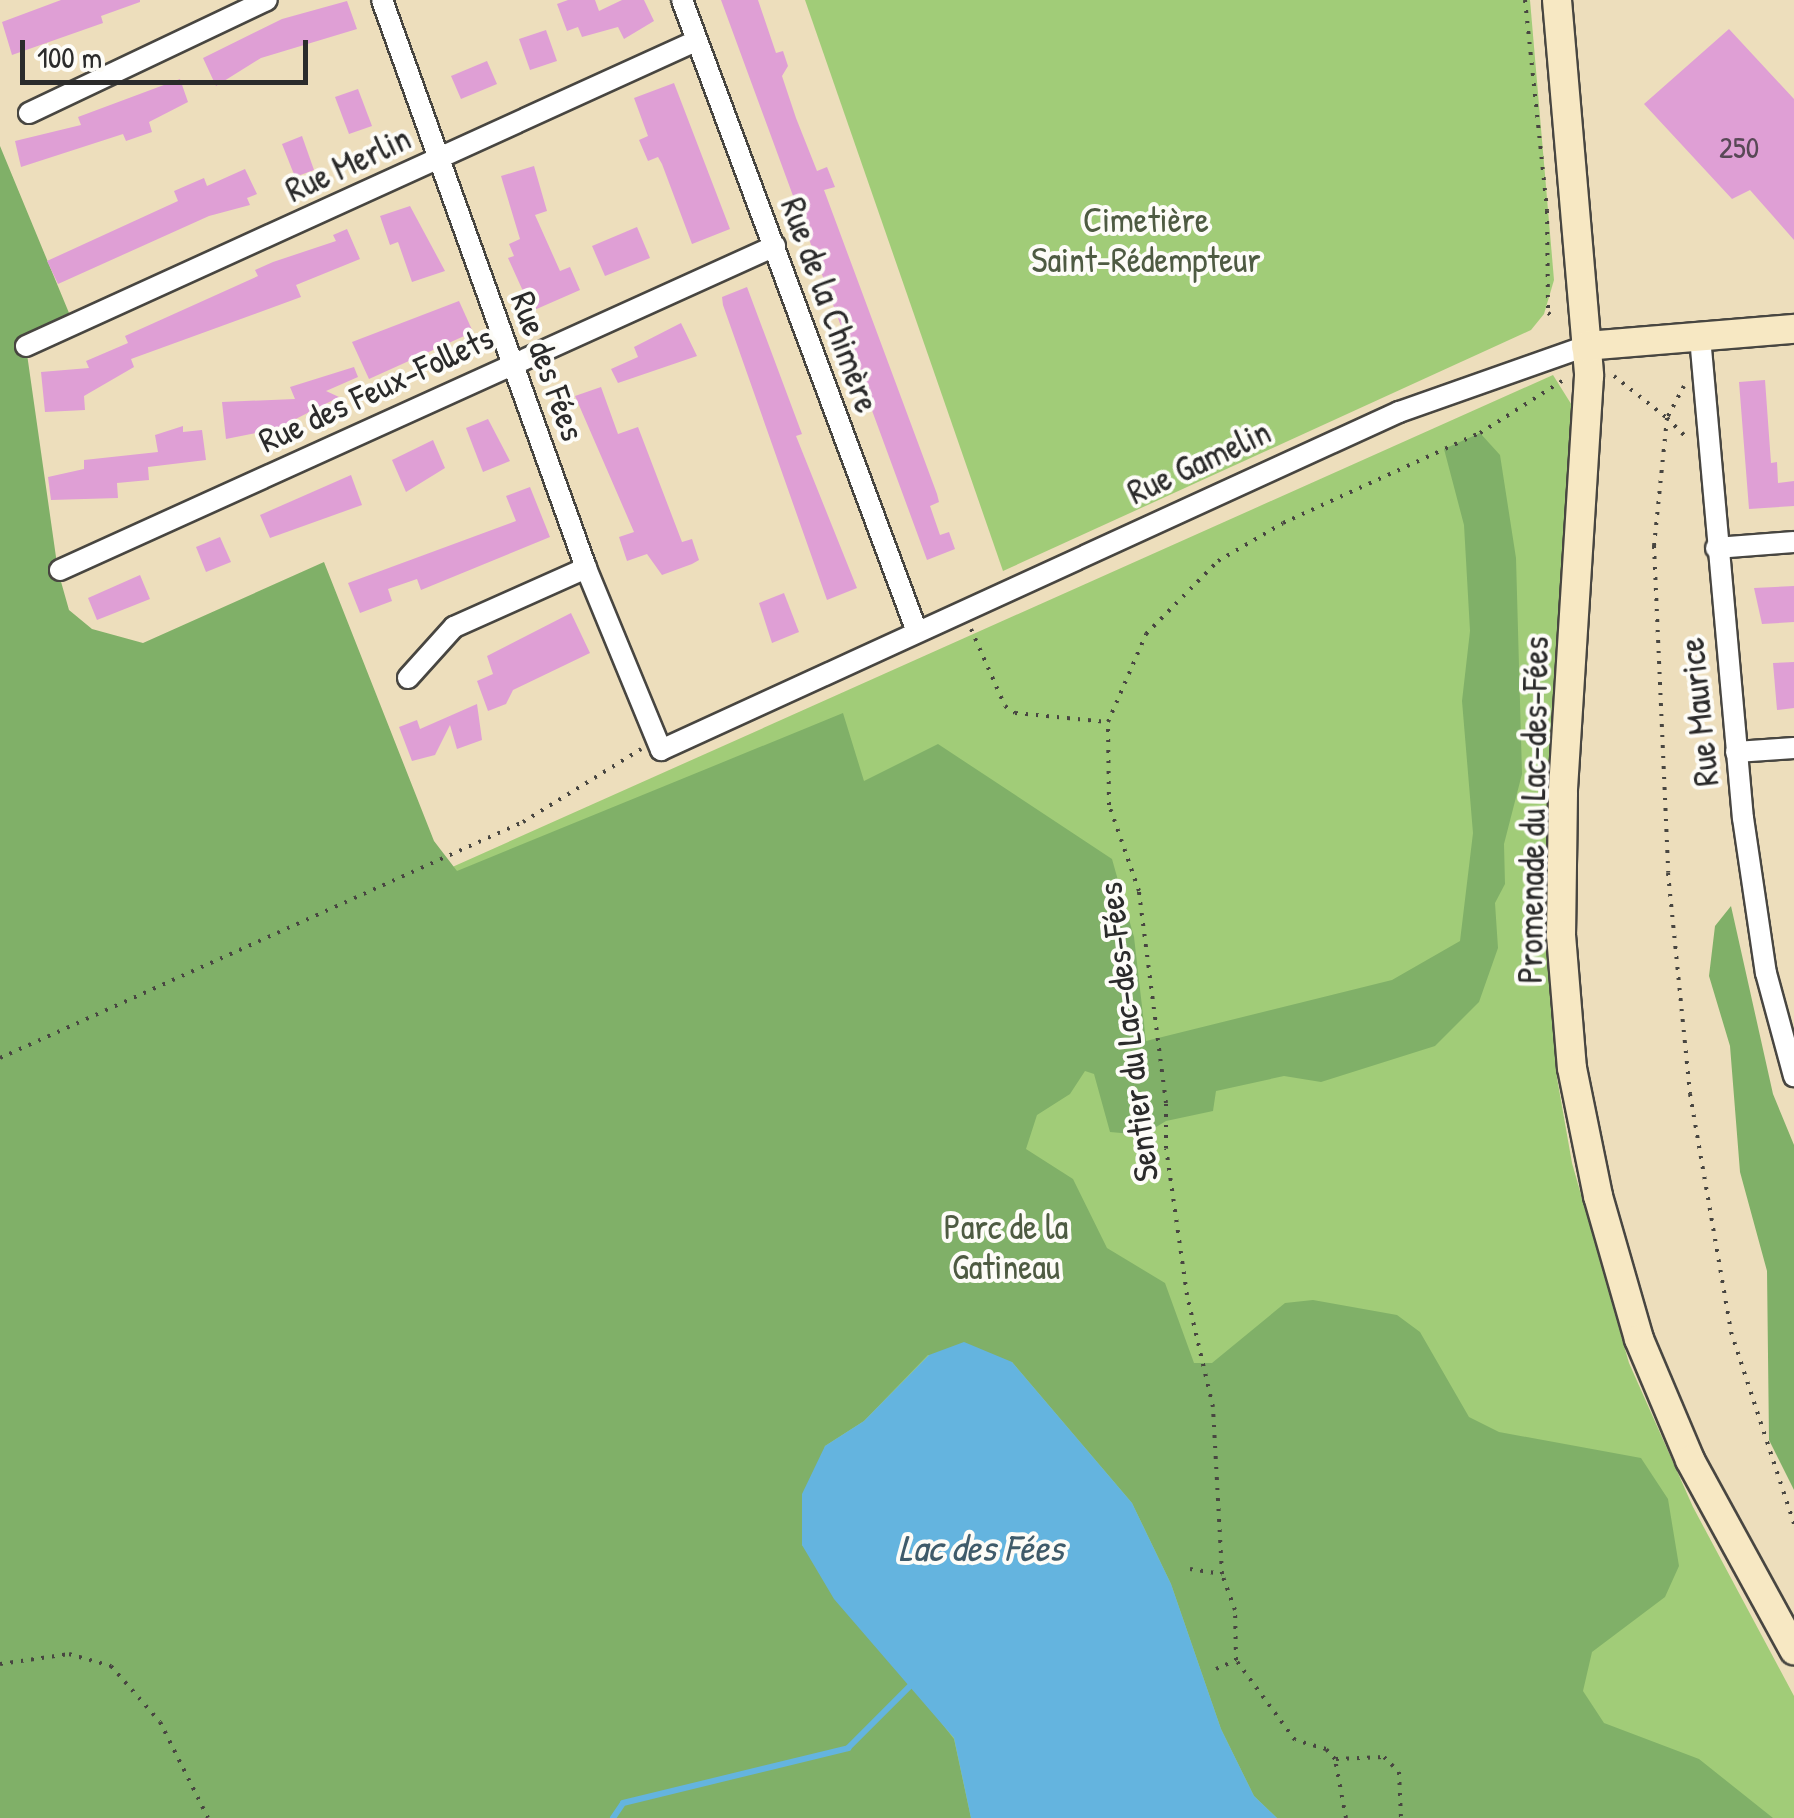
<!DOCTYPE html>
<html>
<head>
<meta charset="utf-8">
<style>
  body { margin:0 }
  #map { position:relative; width:1794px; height:1818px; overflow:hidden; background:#eddebc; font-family:"Patrick Hand",sans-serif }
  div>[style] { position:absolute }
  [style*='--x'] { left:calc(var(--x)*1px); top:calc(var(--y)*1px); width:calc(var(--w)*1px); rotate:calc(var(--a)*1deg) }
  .green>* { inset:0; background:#a1cc78 }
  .forest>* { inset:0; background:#80b068 }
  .water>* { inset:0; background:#64b4df }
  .stream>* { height:6px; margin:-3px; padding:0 3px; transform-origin:3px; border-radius:3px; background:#64b4df }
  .building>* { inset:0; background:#df9fd5 }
  .path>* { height:4px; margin-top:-2px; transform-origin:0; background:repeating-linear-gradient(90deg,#484641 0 2.5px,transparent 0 10.5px) }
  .roads { filter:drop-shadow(2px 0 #484641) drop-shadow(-2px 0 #484641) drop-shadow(0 2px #484641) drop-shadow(0 -2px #484641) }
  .street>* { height:20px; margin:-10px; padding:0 10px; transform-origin:10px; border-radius:10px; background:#fff }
  .secondary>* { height:28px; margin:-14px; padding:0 14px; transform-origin:14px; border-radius:14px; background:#f7e8c3 }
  span { translate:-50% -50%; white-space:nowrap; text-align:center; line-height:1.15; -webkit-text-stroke:8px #fdfcf7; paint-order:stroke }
  .number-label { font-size:30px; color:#584856 }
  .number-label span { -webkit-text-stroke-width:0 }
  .street-label { font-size:35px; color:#2b2b2b }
  .park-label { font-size:35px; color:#4e5b42 }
  .water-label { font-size:38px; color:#3f5b6a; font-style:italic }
  .scale { position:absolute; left:20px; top:40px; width:288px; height:45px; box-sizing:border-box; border:5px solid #2b2b2b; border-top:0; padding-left:12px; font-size:30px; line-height:35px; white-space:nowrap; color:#2b2b2b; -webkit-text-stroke:8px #fdfcf7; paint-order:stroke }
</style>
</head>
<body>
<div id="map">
  <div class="green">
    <div style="clip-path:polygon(805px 0,1530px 0,1554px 280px,1544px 314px,1531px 330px,1003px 571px)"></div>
    <div style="clip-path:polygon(1553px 375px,1573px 407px,1547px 877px,1557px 1078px,1572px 1163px,1629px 1363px,1693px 1507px,1794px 1696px,1794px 1818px,0 1818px,0 382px,92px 1028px)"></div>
  </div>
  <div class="forest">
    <div style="clip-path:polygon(0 146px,74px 325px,26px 347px,58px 571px,69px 610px,92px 629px,143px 643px,324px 562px,434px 841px,457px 871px,843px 713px,864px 781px,938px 744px,1112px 859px,1134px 937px,1146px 1041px,1392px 980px,1460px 941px,1473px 833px,1462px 701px,1470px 631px,1464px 525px,1444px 449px,1480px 433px,1500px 455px,1516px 558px,1522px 774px,1504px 844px,1505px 884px,1495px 903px,1498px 948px,1479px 1002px,1435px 1046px,1321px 1082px,1284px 1076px,1216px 1091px,1213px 1111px,1166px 1121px,1143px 1135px,1110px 1132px,1094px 1074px,1085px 1071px,1070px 1094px,1037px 1115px,1026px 1149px,1073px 1179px,1107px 1248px,1165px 1283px,1194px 1363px,1212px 1363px,1285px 1303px,1313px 1300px,1397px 1315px,1420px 1332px,1469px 1417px,1499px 1432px,1641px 1458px,1668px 1499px,1679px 1566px,1665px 1597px,1592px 1652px,1583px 1691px,1604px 1723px,1699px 1759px,1773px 1818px,1277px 1818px,1254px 1796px,1221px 1729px,1171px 1584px,1132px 1503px,1012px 1362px,928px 1355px,864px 1421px,825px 1446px,802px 1545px,954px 1739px,971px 1818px,0 1818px)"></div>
    <div style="clip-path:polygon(1731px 906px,1773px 1094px,1794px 1145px,1794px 1490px,1769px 1440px,1767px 1271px,1740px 1172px,1730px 1046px,1709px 976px,1715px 926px)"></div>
  </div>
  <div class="water">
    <div style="clip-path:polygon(964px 1342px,1012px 1362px,1132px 1503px,1171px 1584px,1221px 1729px,1254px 1796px,1277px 1818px,971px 1818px,954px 1738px,834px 1599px,802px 1545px,802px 1494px,825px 1446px,864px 1421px,929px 1355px)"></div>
  </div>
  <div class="stream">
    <div style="--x:613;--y:1818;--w:18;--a:-56"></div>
    <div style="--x:623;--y:1803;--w:232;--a:-13.7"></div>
    <div style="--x:848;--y:1748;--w:91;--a:-45"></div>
  </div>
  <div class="building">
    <div style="clip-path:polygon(61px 0,140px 0,140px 2px,101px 16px,103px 23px,12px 55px,2px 22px)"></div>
    <div style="clip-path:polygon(568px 0,595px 0,599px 11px,622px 0,644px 0,654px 21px,624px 39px,618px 27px,582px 37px,578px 27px,567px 31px,557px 4px)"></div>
    <div style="clip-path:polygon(721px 0,758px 0,776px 53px,783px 51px,788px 66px,782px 76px,796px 118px,817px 171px,827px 167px,835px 187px,824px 190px,937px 494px,939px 502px,930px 506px,940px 535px,949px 532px,955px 549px,927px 560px)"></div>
    <div style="clip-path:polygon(347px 1px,357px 29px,261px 58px,216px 86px,203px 58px,282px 19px)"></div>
    <div style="clip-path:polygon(1729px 29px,1794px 99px,1794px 240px,1750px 190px,1732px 199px,1644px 104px)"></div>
    <div style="clip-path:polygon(546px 30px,557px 61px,530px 70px,519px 39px)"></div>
    <div style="clip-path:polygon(487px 61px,497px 84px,461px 99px,451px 76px)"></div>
    <div style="clip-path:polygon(180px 79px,188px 102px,149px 122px,152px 132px,126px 141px,123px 134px,21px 167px,15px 141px,81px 125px,78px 117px)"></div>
    <div style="clip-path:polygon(674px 83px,730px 229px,692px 244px,662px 164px,658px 157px,648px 161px,639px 140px,648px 136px,634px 98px)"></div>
    <div style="clip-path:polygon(358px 89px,372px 126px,349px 134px,335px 97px)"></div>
    <div style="clip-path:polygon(302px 136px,314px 170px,295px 177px,282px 144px)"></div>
    <div style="clip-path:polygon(534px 166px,547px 211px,535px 215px,560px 271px,570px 267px,580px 290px,532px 311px,508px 258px,514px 256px,509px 244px,520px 239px,501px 176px)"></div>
    <div style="clip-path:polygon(245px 169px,257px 194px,247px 198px,250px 205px,209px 216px,58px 284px,47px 261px,178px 201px,174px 191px,204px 178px,207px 186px)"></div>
    <div style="clip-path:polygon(410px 206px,445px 271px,412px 282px,398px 242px,390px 245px,380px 216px)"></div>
    <div style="clip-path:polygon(637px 227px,650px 258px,605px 276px,592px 246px)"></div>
    <div style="clip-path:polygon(347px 229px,360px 259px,296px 285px,301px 297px,131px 359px,134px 367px,84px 396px,85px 410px,45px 412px,41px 372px,89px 368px,86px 361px,128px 343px,125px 336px,258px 276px,255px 270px,273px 262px,336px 241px,333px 235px)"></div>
    <div style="clip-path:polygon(747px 287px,802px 434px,796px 436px,857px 588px,827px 600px,723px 305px,722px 297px)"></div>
    <div style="clip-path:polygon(459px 301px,473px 332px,369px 379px,352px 342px)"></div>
    <div style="clip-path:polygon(681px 323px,697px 356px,618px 383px,611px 369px,638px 357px,634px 347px)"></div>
    <div style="clip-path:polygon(354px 367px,358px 377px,326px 391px,339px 397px,276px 429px,226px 439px,222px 402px,295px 399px,290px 387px)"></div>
    <div style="clip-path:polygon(1765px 380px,1771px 463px,1777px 462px,1778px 483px,1794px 481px,1794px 506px,1749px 509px,1739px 382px)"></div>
    <div style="clip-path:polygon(601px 387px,618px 434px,638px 427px,682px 542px,692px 539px,699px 560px,692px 564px,662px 575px,647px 554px,627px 561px,619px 537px,634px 532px,575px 396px)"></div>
    <div style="clip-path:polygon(488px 419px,510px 461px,483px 472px,466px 428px)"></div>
    <div style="clip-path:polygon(183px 426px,183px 432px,202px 430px,206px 460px,148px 467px,149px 480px,117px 483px,118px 498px,51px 500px,48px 477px,84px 469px,84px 460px,158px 452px,155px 435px)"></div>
    <div style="clip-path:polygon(433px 440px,445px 468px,406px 492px,392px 460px)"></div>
    <div style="clip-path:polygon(351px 475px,362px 505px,270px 538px,260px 515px)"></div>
    <div style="clip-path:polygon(530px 487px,550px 537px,421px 590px,417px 579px,388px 589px,392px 601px,360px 613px,348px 583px,516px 521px,506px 496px)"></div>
    <div style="clip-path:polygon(220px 537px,231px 562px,206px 572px,196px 547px)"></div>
    <div style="clip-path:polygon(140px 575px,150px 599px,97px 620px,88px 598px)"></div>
    <div style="clip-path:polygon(1794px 586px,1794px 622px,1762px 624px,1754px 588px)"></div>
    <div style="clip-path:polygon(784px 593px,799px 632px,772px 643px,759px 603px)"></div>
    <div style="clip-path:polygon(571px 613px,590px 653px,513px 690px,506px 704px,488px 711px,477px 681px,493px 674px,487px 656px)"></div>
    <div style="clip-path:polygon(1794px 662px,1794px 708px,1777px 710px,1773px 663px)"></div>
    <div style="clip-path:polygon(477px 704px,482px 740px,457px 749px,450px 725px,435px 755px,412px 761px,399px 727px,417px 720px,420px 729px)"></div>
  </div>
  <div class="path">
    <div style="--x:1525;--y:0;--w:212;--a:84"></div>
    <div style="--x:1547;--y:211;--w:102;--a:89.4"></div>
    <div style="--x:1548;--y:313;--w:7;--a:34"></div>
    <div style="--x:1614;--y:376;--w:68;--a:38.4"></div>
    <div style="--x:1667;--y:418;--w:129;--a:95.8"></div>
    <div style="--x:1654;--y:546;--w:327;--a:87.5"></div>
    <div style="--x:1668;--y:873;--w:222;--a:84.3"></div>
    <div style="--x:1690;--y:1094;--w:242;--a:80.2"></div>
    <div style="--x:1731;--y:1332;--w:202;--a:71.8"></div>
    <div style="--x:1684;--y:386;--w:36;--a:118"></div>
    <div style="--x:1667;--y:418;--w:30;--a:45"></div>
    <div style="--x:971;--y:629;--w:84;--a:66.2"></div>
    <div style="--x:1005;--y:706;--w:12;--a:35"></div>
    <div style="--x:1015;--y:713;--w:93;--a:5.5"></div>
    <div style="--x:0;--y:1058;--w:574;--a:-24.29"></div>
    <div style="--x:523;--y:822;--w:139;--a:-31.7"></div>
    <div style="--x:1190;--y:1569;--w:32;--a:9"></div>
    <div style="--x:0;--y:1664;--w:70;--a:-8.2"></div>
    <div style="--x:69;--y:1654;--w:44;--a:15.9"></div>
    <div style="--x:111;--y:1666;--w:74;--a:48.8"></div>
    <div style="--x:160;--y:1722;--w:107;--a:63.4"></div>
    <div style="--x:1216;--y:1669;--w:22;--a:-24"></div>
    <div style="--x:1336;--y:1759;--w:48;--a:-2.4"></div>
    <div style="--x:1384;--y:1757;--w:21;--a:45"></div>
    <div style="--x:1399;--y:1772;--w:46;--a:87.5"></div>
    <div style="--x:1346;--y:1818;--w:60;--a:-100.6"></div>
    <div style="--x:1335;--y:1759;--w:13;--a:-132"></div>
    <div style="--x:1326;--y:1749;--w:32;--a:-164"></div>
    <div style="--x:1295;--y:1740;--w:99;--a:-126.4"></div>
    <div style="--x:1236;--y:1660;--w:50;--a:-91.1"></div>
    <div style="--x:1235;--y:1610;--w:38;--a:-110"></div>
    <div style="--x:1222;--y:1574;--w:167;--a:-93.1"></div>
    <div style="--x:1213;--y:1407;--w:115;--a:-103.1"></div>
    <div style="--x:1187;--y:1295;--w:148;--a:-98.1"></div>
    <div style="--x:1166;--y:1148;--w:45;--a:-90"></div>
    <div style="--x:1166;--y:1103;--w:214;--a:-97.3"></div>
    <div style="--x:1139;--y:891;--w:91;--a:-109.2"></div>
    <div style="--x:1109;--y:805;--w:83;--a:-90.7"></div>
    <div style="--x:1108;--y:722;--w:96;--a:-66.6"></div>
    <div style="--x:1146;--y:634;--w:103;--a:-45.4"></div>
    <div style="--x:1218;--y:561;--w:75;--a:-30.3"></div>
    <div style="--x:1283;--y:523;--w:217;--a:-24.6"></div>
    <div style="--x:1480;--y:433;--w:101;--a:-32.4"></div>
  </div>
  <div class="roads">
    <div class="street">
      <div style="--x:382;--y:0;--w:604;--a:70.24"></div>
      <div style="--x:586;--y:568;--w:197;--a:67.6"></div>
      <div style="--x:661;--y:750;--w:812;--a:-24.61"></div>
      <div style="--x:1399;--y:412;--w:198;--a:-19.4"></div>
      <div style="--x:682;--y:0;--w:674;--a:69.6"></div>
      <div style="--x:29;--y:113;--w:263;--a:-25.4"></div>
      <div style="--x:1700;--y:337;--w:483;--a:84.9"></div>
      <div style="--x:1743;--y:818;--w:157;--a:81.6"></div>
      <div style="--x:1766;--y:973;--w:107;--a:74.8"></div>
      <div style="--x:26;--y:346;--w:736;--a:-24.48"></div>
      <div style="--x:1716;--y:548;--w:78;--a:-4.4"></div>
      <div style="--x:60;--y:570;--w:785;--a:-24.38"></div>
      <div style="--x:408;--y:678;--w:69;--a:-48"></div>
      <div style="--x:454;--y:627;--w:145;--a:-24.1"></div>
      <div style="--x:1736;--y:752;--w:58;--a:-3.9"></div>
    </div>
    <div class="secondary">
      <div style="--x:1557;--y:0;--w:377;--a:85.1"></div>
      <div style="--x:1589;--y:376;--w:418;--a:93.6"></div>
      <div style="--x:1563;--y:793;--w:142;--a:90.8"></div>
      <div style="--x:1561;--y:935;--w:133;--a:85.3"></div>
      <div style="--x:1572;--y:1068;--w:131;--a:78.5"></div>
      <div style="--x:1598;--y:1196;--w:149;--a:74"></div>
      <div style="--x:1639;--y:1339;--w:131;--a:67.1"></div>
      <div style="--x:1690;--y:1460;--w:217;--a:61.3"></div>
      <div style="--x:1586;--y:346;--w:209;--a:-4.7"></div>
    </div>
  </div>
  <div class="number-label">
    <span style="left:1739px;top:147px">250</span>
  </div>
  <div class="street-label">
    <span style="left:348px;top:164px;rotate:-25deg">Rue Merlin</span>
    <span style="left:830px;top:305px;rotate:70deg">Rue de la Chimère</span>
    <span style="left:548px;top:366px;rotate:70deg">Rue des Fées</span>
    <span style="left:376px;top:389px;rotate:-25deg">Rue des Feux-Follets</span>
    <span style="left:1199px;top:462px;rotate:-25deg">Rue Gamelin</span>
    <span style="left:1699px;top:712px;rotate:-96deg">Rue Maurice</span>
    <span style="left:1533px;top:810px;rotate:-89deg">Promenade du Lac-des-Fées</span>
    <span style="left:1128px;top:1032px;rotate:-97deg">Sentier du Lac-des-Fées</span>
  </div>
  <div class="park-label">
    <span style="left:1146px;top:240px">Cimetière<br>Saint-Rédempteur</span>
    <span style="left:1006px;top:1247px">Parc de la<br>Gatineau</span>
  </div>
  <div class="water-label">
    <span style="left:981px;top:1548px">Lac des Fées</span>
  </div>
  <div class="scale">100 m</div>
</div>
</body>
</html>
